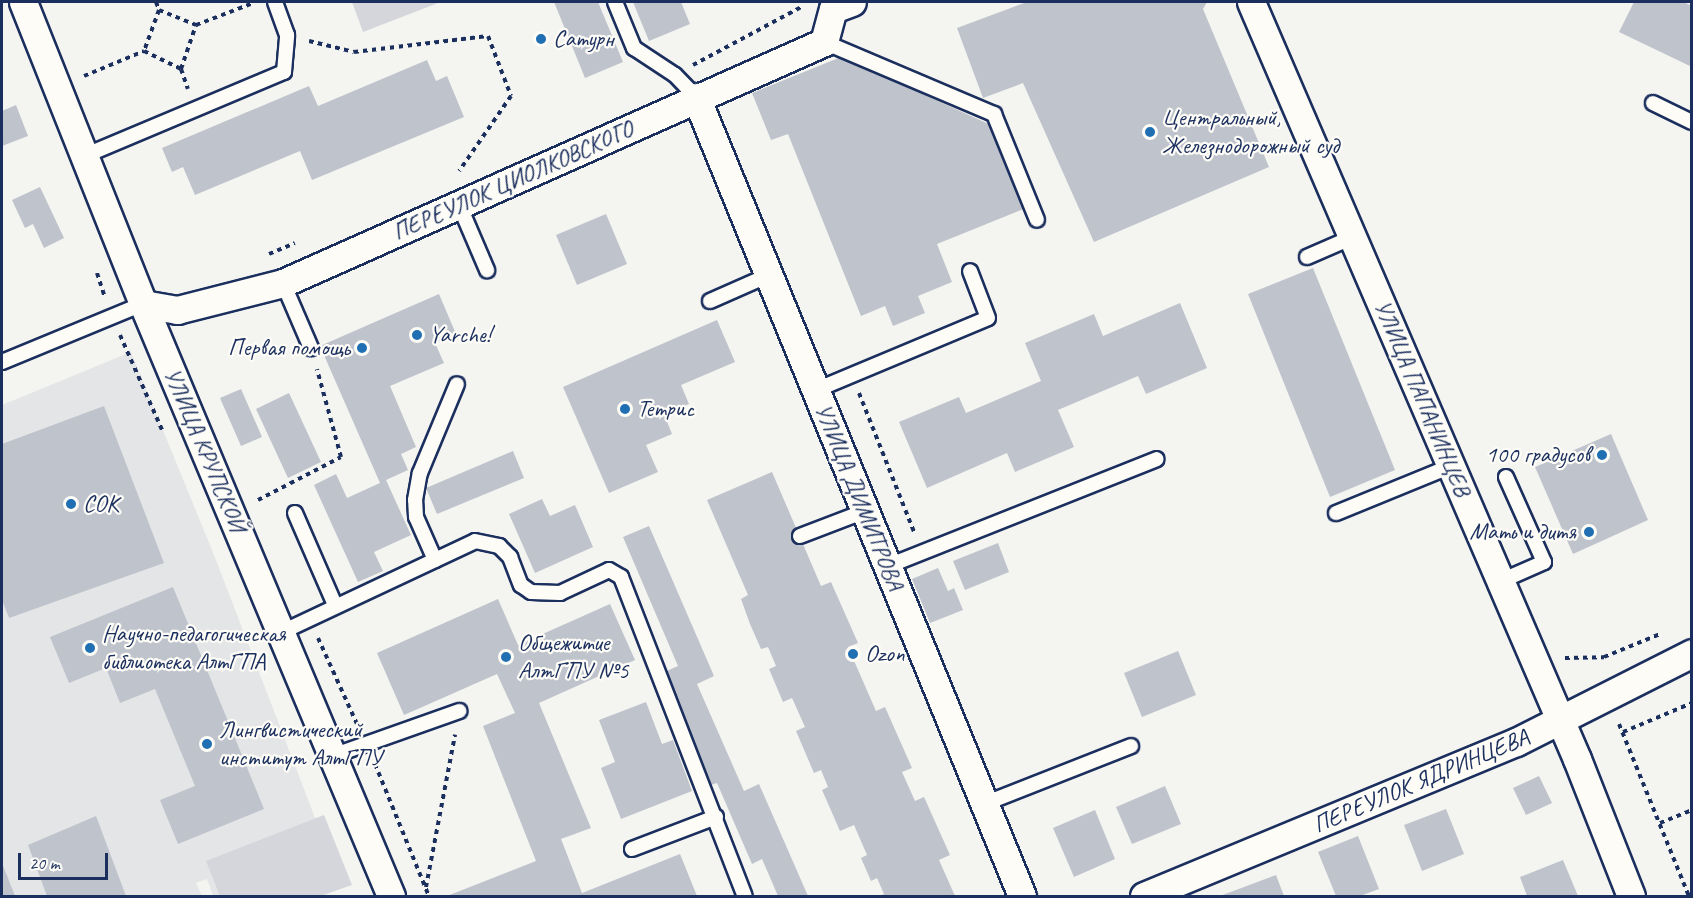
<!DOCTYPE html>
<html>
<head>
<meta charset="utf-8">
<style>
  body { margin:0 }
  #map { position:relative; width:1693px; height:898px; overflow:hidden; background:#f4f4f1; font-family:Caveat,sans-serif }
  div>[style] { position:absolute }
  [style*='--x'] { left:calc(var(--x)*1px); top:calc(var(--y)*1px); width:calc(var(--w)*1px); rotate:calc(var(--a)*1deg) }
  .built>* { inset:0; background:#e4e5e6 }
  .green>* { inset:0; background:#d4d6db }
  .building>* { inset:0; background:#bfc3cc }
  .path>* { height:4px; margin-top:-2px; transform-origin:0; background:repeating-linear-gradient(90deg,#1b2f5e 0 4.5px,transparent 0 9px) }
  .roads { filter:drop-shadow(2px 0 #1b2f5e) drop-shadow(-2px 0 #1b2f5e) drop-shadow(0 2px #1b2f5e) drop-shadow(0 -2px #1b2f5e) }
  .service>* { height:14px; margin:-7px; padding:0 7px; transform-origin:7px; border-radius:7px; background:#fdfcf7 }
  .minor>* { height:27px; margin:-13.5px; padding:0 13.5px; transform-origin:13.5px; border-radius:13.5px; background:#fdfcf7 }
  .dots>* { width:16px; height:16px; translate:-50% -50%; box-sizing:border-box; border:3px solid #fdfcf7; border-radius:50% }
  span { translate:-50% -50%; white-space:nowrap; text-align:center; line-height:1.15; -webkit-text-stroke:4.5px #fdfcf7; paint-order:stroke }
  .poi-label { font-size:24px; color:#1b2f5e }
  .left { translate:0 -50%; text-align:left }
  .right { translate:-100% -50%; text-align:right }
  .street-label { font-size:24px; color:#1b2f5e }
  .frame { position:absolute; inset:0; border:3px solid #1b2f5e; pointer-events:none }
  .scale { position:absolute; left:18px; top:853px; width:90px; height:27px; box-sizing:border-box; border:3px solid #1b2f5e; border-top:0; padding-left:8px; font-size:18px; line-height:21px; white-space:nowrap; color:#1b2f5e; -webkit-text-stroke:4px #fdfcf7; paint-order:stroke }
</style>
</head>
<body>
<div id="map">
  <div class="built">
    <div style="clip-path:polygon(131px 352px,214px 555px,342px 888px,323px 896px,213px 896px,207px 879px,196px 883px,202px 896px,2px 896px,2px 405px)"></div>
  </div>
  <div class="green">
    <div style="clip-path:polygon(352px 2px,438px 2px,438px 3px,363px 32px)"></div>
    <div style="clip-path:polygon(324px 815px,352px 885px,320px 896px,220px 896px,206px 861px)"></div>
  </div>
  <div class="building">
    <div style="clip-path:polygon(554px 2px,598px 2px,623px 62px,585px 78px)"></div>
    <div style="clip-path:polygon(633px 2px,681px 2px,690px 24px,649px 41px)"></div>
    <div style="clip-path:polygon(1027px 2px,1207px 2px,1203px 9px,1269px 167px,1094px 242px,1023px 83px,983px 98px,957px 28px)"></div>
    <div style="clip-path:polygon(1634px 2px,1683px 2px,1692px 6px,1692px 67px,1619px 32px)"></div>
    <div style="clip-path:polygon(841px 57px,993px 126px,1026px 208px,937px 244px,952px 282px,918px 296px,925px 313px,893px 326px,885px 306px,861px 316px,788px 134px,771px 140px,752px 93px)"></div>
    <div style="clip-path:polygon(427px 60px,436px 81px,447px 76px,464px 117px,312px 180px,300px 151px,195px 195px,183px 167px,172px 172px,162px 148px,309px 86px,318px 106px)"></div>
    <div style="clip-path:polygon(16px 105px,28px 136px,2px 146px,2px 111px)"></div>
    <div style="clip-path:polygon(40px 187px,64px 238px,44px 248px,33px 224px,25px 228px,12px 200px)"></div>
    <div style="clip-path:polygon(606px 214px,627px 264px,577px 285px,556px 235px)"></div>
    <div style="clip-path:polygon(1313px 268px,1395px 470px,1330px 497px,1248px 294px)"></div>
    <div style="clip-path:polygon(439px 294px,456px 334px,435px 343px,444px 363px,390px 386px,416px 447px,401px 454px,408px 470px,386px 480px,411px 535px,374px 552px,383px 571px,358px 582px,314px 485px,336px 474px,347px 498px,380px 483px,320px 346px)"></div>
    <div style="clip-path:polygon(1180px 303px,1207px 368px,1146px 394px,1138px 376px,1058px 410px,1074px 447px,1015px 472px,1007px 453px,927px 488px,899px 422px,959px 397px,966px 413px,1041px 381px,1025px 343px,1094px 314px,1103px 336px)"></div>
    <div style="clip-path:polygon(717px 320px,735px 362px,681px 385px,689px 404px,664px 414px,672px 434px,646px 445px,658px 472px,609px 493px,563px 387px)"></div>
    <div style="clip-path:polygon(241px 389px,262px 437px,241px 446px,220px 398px)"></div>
    <div style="clip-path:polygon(289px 393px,321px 462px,288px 478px,256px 409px)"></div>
    <div style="clip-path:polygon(104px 406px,164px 563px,9px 618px,2px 600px,2px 444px)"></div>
    <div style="clip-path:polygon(1611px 434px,1648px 520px,1573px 554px,1535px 467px)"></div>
    <div style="clip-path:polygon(513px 451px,524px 478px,437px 514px,426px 488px)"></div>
    <div style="clip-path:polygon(772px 472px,821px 586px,831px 582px,858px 643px,848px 647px,876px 711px,885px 707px,912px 768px,902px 772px,915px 801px,924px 797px,950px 855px,939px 860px,955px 896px,879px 896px,884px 894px,877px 878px,871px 881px,861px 858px,867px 855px,854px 825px,840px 831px,822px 790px,828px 787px,821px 770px,814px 773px,796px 731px,805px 727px,792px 698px,783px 702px,769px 669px,776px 666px,768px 647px,761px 649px,750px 624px,741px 599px,748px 595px,707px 500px)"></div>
    <div style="clip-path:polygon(542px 499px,550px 516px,575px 505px,593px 547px,535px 573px,509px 514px)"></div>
    <div style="clip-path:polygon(649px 526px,714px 676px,697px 684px,744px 791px,759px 784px,808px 896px,778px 896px,762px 859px,752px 864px,717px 783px,708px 786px,660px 674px,678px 666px,623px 537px)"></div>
    <div style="clip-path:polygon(998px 543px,1009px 572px,965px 590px,953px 561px)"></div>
    <div style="clip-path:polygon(938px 568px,948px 591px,954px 588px,963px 610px,930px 623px,912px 579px)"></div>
    <div style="clip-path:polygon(173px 587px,264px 809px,178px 844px,160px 800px,195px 786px,155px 689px,120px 703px,106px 668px,69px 683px,50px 637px)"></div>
    <div style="clip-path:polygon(498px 599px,518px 645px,610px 604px,635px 660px,539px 703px,591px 828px,561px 839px,582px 893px,680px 854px,697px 896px,447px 896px,536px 861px,483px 726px,515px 713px,497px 674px,404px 715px,377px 653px)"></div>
    <div style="clip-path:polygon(1178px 651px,1196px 695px,1142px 717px,1124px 673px)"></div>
    <div style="clip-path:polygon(646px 702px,662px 744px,673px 740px,692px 791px,621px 819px,601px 768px,615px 762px,599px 720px)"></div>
    <div style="clip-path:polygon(1539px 776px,1552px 803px,1526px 815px,1513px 788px)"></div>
    <div style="clip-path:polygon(1165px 786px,1181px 824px,1132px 844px,1116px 807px)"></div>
    <div style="clip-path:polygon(1446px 809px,1464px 854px,1422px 871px,1404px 825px)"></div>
    <div style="clip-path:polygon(1095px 810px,1115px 859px,1074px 877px,1053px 828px)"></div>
    <div style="clip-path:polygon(96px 816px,126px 896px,47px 896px,28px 845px)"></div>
    <div style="clip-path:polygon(1358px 836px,1379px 889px,1360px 896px,1336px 896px,1318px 852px)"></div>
    <div style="clip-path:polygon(1563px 860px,1578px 896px,1527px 896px,1520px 877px)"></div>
    <div style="clip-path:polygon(2px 863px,15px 896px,2px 896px)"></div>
    <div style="clip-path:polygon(1276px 875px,1284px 896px,1220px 896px)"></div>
  </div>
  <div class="path">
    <div style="--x:156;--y:2;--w:9;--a:69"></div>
    <div style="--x:159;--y:10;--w:44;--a:110.1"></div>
    <div style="--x:144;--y:51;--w:41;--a:25.9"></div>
    <div style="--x:181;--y:69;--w:21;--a:71"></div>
    <div style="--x:159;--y:10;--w:40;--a:22"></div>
    <div style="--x:196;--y:25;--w:61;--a:-21.1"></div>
    <div style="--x:309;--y:41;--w:46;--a:13.7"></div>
    <div style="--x:354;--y:52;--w:135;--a:-6.8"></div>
    <div style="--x:488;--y:36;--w:64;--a:69"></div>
    <div style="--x:511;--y:96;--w:91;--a:124.7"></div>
    <div style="--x:693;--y:65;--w:125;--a:-28.2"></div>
    <div style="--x:181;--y:69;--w:46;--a:-71.2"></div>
    <div style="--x:84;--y:76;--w:65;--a:-22.6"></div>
    <div style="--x:269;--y:254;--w:28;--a:-23"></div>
    <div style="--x:97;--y:273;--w:25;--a:72"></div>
    <div style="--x:120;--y:335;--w:106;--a:66.1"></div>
    <div style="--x:859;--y:393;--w:149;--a:68.4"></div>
    <div style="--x:258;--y:500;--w:93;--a:-27.4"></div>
    <div style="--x:341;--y:457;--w:91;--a:-105.3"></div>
    <div style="--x:318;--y:638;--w:94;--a:65.6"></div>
    <div style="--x:1565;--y:658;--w:39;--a:-1"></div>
    <div style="--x:1604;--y:657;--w:61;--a:-22.3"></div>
    <div style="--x:1619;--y:724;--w:186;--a:67.9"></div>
    <div style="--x:1623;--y:732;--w:75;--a:-22.8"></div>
    <div style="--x:375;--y:764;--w:143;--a:67.8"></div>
    <div style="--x:1660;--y:823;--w:35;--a:-22"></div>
    <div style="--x:426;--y:887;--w:155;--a:-79.2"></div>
  </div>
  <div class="roads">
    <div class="service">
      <div style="--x:615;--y:2;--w:50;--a:67.6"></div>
      <div style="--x:634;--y:48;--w:49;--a:33.4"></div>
      <div style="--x:675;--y:75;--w:30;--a:46"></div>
      <div style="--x:824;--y:42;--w:185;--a:23"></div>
      <div style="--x:994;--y:114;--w:114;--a:67.9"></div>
      <div style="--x:1653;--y:103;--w:43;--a:26"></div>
      <div style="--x:84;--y:156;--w:217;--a:-22.8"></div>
      <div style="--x:284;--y:72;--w:37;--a:-85"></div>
      <div style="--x:287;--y:35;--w:35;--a:-110"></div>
      <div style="--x:460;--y:207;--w:69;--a:66.8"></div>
      <div style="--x:1307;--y:257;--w:50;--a:-23.5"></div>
      <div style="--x:283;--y:283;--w:71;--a:66.7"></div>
      <div style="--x:710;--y:301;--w:64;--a:-23.8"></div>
      <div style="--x:2;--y:362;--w:152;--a:-22.4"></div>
      <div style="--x:816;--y:390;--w:186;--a:-22.7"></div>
      <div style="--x:988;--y:318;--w:50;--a:-111"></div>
      <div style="--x:295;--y:513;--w:100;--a:66.5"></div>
      <div style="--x:1336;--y:513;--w:124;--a:-22.2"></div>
      <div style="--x:800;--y:536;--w:70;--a:-21"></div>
      <div style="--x:435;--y:560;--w:47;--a:-113.8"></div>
      <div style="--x:416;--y:517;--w:17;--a:-93"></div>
      <div style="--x:415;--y:500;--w:27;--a:-80"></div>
      <div style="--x:420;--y:473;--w:96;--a:-67.4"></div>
      <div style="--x:888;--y:566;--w:289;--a:-21.7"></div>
      <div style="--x:1501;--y:581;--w:47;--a:-23.8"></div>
      <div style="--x:1544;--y:562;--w:93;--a:-114.1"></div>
      <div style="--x:282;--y:632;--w:213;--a:-25.2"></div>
      <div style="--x:475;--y:541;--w:25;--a:12"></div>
      <div style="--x:499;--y:546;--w:16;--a:45"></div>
      <div style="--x:510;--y:557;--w:30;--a:69"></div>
      <div style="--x:521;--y:585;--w:12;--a:35"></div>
      <div style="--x:531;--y:592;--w:29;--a:2"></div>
      <div style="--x:560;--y:593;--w:54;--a:-25.1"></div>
      <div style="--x:609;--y:570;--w:14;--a:30"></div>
      <div style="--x:621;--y:577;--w:342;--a:68.8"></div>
      <div style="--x:335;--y:755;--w:132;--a:-19.5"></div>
      <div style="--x:984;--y:804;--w:158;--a:-21.5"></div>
      <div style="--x:632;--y:849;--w:90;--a:-20.9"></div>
    </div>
    <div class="minor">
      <div style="--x:23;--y:2;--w:325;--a:68.3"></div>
      <div style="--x:143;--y:304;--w:642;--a:67.27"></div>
      <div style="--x:1251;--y:2;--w:824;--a:66.7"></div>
      <div style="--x:1577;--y:759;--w:147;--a:68.5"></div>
      <div style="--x:696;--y:97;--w:863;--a:67.8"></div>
      <div style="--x:143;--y:304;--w:35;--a:10"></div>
      <div style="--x:177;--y:310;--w:109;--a:-14.3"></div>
      <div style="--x:283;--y:283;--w:592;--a:-24.01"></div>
      <div style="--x:824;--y:42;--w:34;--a:-75"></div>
      <div style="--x:833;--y:9;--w:20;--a:-20"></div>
      <div style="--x:1144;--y:896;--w:403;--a:-22.5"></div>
      <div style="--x:1516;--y:742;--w:197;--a:-26.8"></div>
    </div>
  </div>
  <div class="dots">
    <div style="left:541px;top:39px;background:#1f6fb2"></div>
    <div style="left:1150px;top:132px;background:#1f6fb2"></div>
    <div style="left:417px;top:335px;background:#1f6fb2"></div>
    <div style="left:362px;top:348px;background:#1f6fb2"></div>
    <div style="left:625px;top:409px;background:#1f6fb2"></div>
    <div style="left:1602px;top:455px;background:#1f6fb2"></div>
    <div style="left:71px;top:504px;background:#1f6fb2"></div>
    <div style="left:1589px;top:532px;background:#1f6fb2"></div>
    <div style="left:90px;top:648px;background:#1f6fb2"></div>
    <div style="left:853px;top:654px;background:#1f6fb2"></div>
    <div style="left:506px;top:657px;background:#1f6fb2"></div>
    <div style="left:207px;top:744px;background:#1f6fb2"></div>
  </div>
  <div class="poi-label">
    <span class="left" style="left:553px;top:39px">Сатурн</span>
    <span class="left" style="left:1162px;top:132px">Центральный,<br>Железнодорожный суд</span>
    <span class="left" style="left:429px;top:335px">Yarche!</span>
    <span class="right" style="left:350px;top:348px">Первая помощь</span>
    <span class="left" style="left:637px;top:409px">Тетрис</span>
    <span class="right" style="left:1590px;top:455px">100 градусов</span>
    <span class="left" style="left:83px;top:504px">СОК</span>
    <span class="right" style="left:1576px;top:532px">Мать и дитя</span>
    <span class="left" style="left:102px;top:648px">Научно-педагогическая<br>библиотека АлтГПА</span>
    <span class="left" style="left:518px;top:657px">Общежитие<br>АлтГПУ №5</span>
    <span class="left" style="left:865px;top:654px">Ozon</span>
    <span class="left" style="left:219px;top:744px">Лингвистический<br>институт АлтГПУ</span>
  </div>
  <div class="street-label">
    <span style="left:513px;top:181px;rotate:-24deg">ПЕРЕУЛОК ЦИОЛКОВСКОГО</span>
    <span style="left:1422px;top:398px;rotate:67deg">УЛИЦА ПАПАНИНЦЕВ</span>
    <span style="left:205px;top:450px;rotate:67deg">УЛИЦА КРУПСКОЙ</span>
    <span style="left:859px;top:497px;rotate:68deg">УЛИЦА ДИМИТРОВА</span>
    <span style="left:1421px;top:781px;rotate:-23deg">ПЕРЕУЛОК ЯДРИНЦЕВА</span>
  </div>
  <div class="frame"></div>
  <div class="scale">20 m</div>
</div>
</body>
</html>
